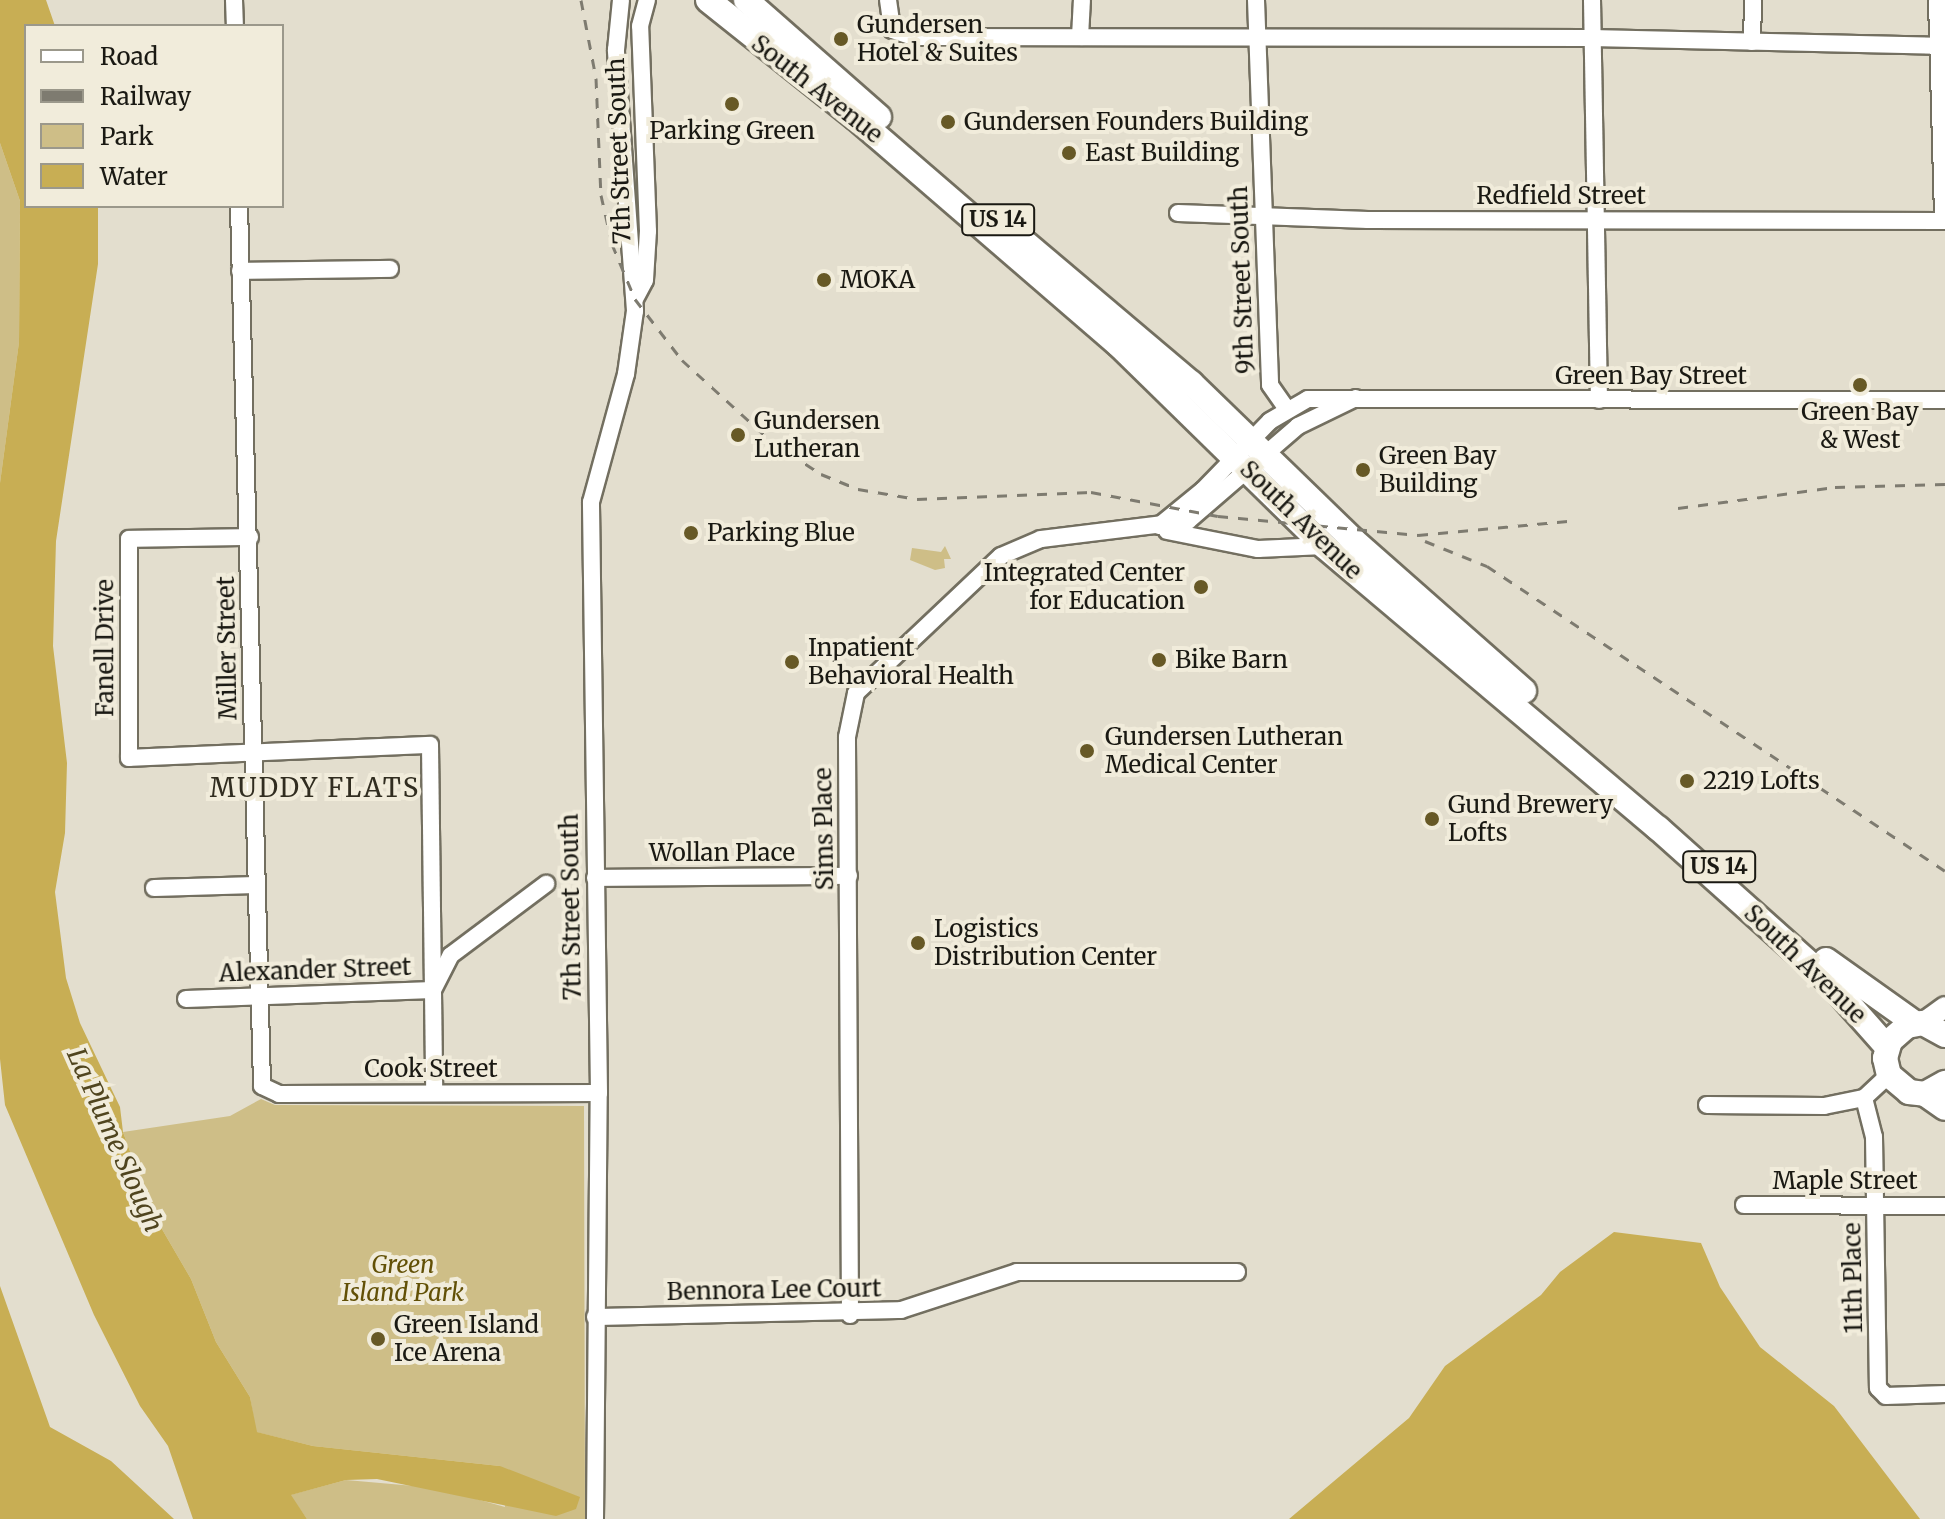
<!DOCTYPE html>
<html>
<head>
<meta charset="utf-8">
<style>
  body { margin:0 }
  #map { position:relative; width:1945px; height:1519px; overflow:hidden; background:#e3dece; font-family:Merriweather,serif }
  div>[style] { position:absolute }
  [style*='--x'] { left:calc(var(--x)*1px); top:calc(var(--y)*1px); width:calc(var(--w)*1px); rotate:calc(var(--a)*1deg) }
  .green>* { inset:0; background:#cebe87 }
  .water>* { inset:0; background:#c8ae54 }
  .roads { filter:drop-shadow(2px 0 #736f60) drop-shadow(-2px 0 #736f60) drop-shadow(0 2px #736f60) drop-shadow(0 -2px #736f60) }
  .minor>* { height:16px; margin:-8px; padding:0 8px; transform-origin:8px; border-radius:8px; background:#fff }
  .major>* { height:20px; margin:-10px; padding:0 10px; transform-origin:10px; border-radius:10px; background:#fff }
  .highway>* { height:24px; margin:-12px; padding:0 12px; transform-origin:12px; border-radius:12px; background:#fff }
  .rail>* { height:3px; margin-top:-1.5px; transform-origin:0; background:repeating-linear-gradient(90deg,#7e7b70 0 10px,transparent 0 20px) }
  .dots>* { width:22px; height:22px; translate:-50% -50%; box-sizing:border-box; border:4px solid #f1ecdb; border-radius:50% }
  span { translate:-50% -50%; white-space:nowrap; text-align:center; line-height:1.15; -webkit-text-stroke:8px #f1ecdb; paint-order:stroke }
  .shield-label span { padding:2px 6px; background:#f1ecdb; border:2px solid; border-radius:6px; -webkit-text-stroke-width:0 }
  .shield-label { font-size:22px; color:#1a1913; font-weight:700 }
  .poi-label { font-size:24px; color:#1a1913 }
  .left { translate:0 -50%; text-align:left }
  .right { translate:-100% -50%; text-align:right }
  .street-label { font-size:24px; color:#1a1913 }
  .park-label { font-size:24px; color:#625006; font-style:italic }
  .neighbourhood-label { font-size:26px; color:#312d20; letter-spacing:2px }
  .water-label { font-size:26px; color:#50451f; font-style:italic }
  .legend { position:absolute; left:24px; top:24px; width:260px; height:184px; box-sizing:border-box; background:#f1ecdb; border:2px solid #9b988b; margin:0; padding:10px 14px; list-style:none; font-size:24px; color:#1a1913 }
  .legend li { display:flex; align-items:center; gap:16px; height:40px }
  .legend b { width:40px; border:2px solid #9b988b }
</style>
</head>
<body>
<div id="map">
  <div class="green">
    <div style="clip-path:polygon(0 143px,20px 201px,19px 342px,0 483px)"></div>
    <div style="clip-path:polygon(945px 546px,951px 559px,944px 559px,945px 568px,935px 570px,910px 560px,912px 548px,941px 552px)"></div>
    <div style="clip-path:polygon(261px 1099px,275px 1105px,584px 1106px,585px 1519px,307px 1519px,290px 1495px,346px 1480px,437px 1488px,505px 1507px,500px 1466px,313px 1446px,256px 1432px,250px 1397px,216px 1342px,191px 1279px,152px 1212px,123px 1132px,230px 1116px)"></div>
  </div>
  <div class="water">
    <div style="clip-path:polygon(0 0,46px 0,55px 26px,26px 26px,26px 206px,98px 206px,98px 264px,56px 541px,53px 646px,67px 763px,65px 833px,55px 892px,66px 978px,80px 1023px,120px 1107px,123px 1132px,152px 1212px,191px 1279px,216px 1342px,250px 1397px,257px 1432px,313px 1446px,500px 1466px,580px 1497px,576px 1509px,556px 1516px,377px 1479px,346px 1480px,291px 1495px,307px 1519px,193px 1519px,168px 1446px,140px 1406px,94px 1315px,5px 1105px,0 1059px,0 483px,19px 342px,20px 201px,0 143px)"></div>
    <div style="clip-path:polygon(1614px 1232px,1701px 1243px,1720px 1287px,1760px 1347px,1834px 1406px,1920px 1519px,1289px 1519px,1409px 1418px,1445px 1366px,1541px 1295px,1560px 1272px)"></div>
    <div style="clip-path:polygon(0 1286px,50px 1427px,111px 1461px,174px 1519px,0 1519px)"></div>
  </div>
  <div class="roads">
    <div class="minor">
      <div style="--x:234;--y:0;--w:26;--a:88"></div>
      <div style="--x:888;--y:0;--w:30;--a:82"></div>
      <div style="--x:892;--y:30;--w:22;--a:18"></div>
      <div style="--x:913;--y:37;--w:678;--a:0.08"></div>
      <div style="--x:1591;--y:38;--w:354;--a:1.3"></div>
      <div style="--x:1256;--y:0;--w:385;--a:87.9"></div>
      <div style="--x:1270;--y:385;--w:29;--a:55"></div>
      <div style="--x:1592;--y:0;--w:400;--a:89"></div>
      <div style="--x:1080;--y:37;--w:37;--a:-87"></div>
      <div style="--x:1752;--y:42;--w:42;--a:-88.6"></div>
      <div style="--x:239;--y:206;--w:880;--a:88.5"></div>
      <div style="--x:262;--y:1086;--w:19;--a:25"></div>
      <div style="--x:279;--y:1094;--w:320;--a:-0.2"></div>
      <div style="--x:1178;--y:213;--w:190;--a:2.1"></div>
      <div style="--x:1368;--y:220;--w:577;--a:0.1"></div>
      <div style="--x:240;--y:271;--w:150;--a:-0.8"></div>
      <div style="--x:635;--y:299;--w:21;--a:-62"></div>
      <div style="--x:645;--y:280;--w:49;--a:-86.5"></div>
      <div style="--x:648;--y:231;--w:205;--a:-92.2"></div>
      <div style="--x:640;--y:26;--w:27;--a:-75"></div>
      <div style="--x:1159;--y:526;--w:57;--a:-39.3"></div>
      <div style="--x:1203;--y:490;--w:96;--a:-45.8"></div>
      <div style="--x:1270;--y:421;--w:44;--a:-30.1"></div>
      <div style="--x:1308;--y:399;--w:637;--a:0.09"></div>
      <div style="--x:1167;--y:531;--w:93;--a:11.2"></div>
      <div style="--x:1258;--y:549;--w:66;--a:-2.6"></div>
      <div style="--x:250;--y:537;--w:121;--a:179.1"></div>
      <div style="--x:129;--y:539;--w:219;--a:90"></div>
      <div style="--x:129;--y:758;--w:301;--a:-2.5"></div>
      <div style="--x:430;--y:745;--w:348;--a:89.3"></div>
      <div style="--x:595;--y:878;--w:254;--a:-0.5"></div>
      <div style="--x:154;--y:888;--w:102;--a:-1.7"></div>
      <div style="--x:186;--y:999;--w:247;--a:-2.1"></div>
      <div style="--x:433;--y:990;--w:39;--a:-63"></div>
      <div style="--x:451;--y:955;--w:119;--a:-36.8"></div>
      <div style="--x:1864;--y:1098;--w:40;--a:75.6"></div>
      <div style="--x:1874;--y:1137;--w:251;--a:89.1"></div>
      <div style="--x:1878;--y:1388;--w:11;--a:45"></div>
      <div style="--x:1886;--y:1396;--w:59;--a:-1.9"></div>
      <div style="--x:1707;--y:1105;--w:117;--a:0.5"></div>
      <div style="--x:1824;--y:1106;--w:41;--a:-11.3"></div>
      <div style="--x:1864;--y:1098;--w:34;--a:-43"></div>
      <div style="--x:1744;--y:1205;--w:201;--a:0.3"></div>
      <div style="--x:850;--y:1315;--w:578;--a:-90.3"></div>
      <div style="--x:847;--y:737;--w:45;--a:-78.4"></div>
      <div style="--x:856;--y:693;--w:199;--a:-43.4"></div>
      <div style="--x:1001;--y:556;--w:43;--a:-23"></div>
      <div style="--x:1041;--y:539;--w:148;--a:-7"></div>
      <div style="--x:1188;--y:521;--w:145;--a:-40.8"></div>
      <div style="--x:1298;--y:426;--w:64;--a:-25.8"></div>
      <div style="--x:595;--y:1317;--w:306;--a:-1.3"></div>
      <div style="--x:901;--y:1310;--w:122;--a:-18.1"></div>
      <div style="--x:1017;--y:1272;--w:220;--a:0"></div>
      <div style="--x:595;--y:1519;--w:426;--a:-89.5"></div>
      <div style="--x:599;--y:1093;--w:591;--a:-90.78"></div>
      <div style="--x:591;--y:502;--w:133;--a:-74.7"></div>
      <div style="--x:626;--y:374;--w:64;--a:-81.9"></div>
      <div style="--x:635;--y:311;--w:262;--a:-94.2"></div>
      <div style="--x:616;--y:50;--w:50;--a:-84.3"></div>
    </div>
    <div class="major">
      <div style="--x:1939;--y:0;--w:216;--a:88.4"></div>
      <div style="--x:1923;--y:1023;--w:27;--a:-36"></div>
    </div>
    <div class="highway">
      <div style="--x:708;--y:0;--w:189;--a:38.6"></div>
      <div style="--x:856;--y:118;--w:347;--a:40.8"></div>
      <div style="--x:1119;--y:345;--w:287;--a:44.4"></div>
      <div style="--x:1324;--y:546;--w:437;--a:40.2"></div>
      <div style="--x:1658;--y:828;--w:225;--a:41.8"></div>
      <div style="--x:1826;--y:978;--w:92;--a:48.5"></div>
      <div style="--x:746;--y:0;--w:177;--a:41.3"></div>
      <div style="--x:1004;--y:225;--w:245;--a:40.2"></div>
      <div style="--x:1191;--y:383;--w:226;--a:44.1"></div>
      <div style="--x:1353;--y:540;--w:228;--a:41.4"></div>
      <div style="--x:1826;--y:960;--w:110;--a:35.4"></div>
      <div style="--x:1945;--y:1035;--w:25;--a:-151"></div>
      <div style="--x:1923;--y:1023;--w:16;--a:169"></div>
      <div style="--x:1907;--y:1026;--w:23;--a:139"></div>
      <div style="--x:1890;--y:1041;--w:18;--a:106"></div>
      <div style="--x:1885;--y:1058;--w:17;--a:77"></div>
      <div style="--x:1889;--y:1075;--w:26;--a:40"></div>
      <div style="--x:1909;--y:1092;--w:16;--a:7"></div>
      <div style="--x:1925;--y:1094;--w:23;--a:-29"></div>
      <div style="--x:1925;--y:1094;--w:24;--a:35"></div>
    </div>
  </div>
  <div class="rail">
    <div style="--x:581;--y:0;--w:79;--a:79.1"></div>
    <div style="--x:596;--y:78;--w:117;--a:87.6"></div>
    <div style="--x:601;--y:195;--w:50;--a:77.3"></div>
    <div style="--x:612;--y:244;--w:60;--a:67.3"></div>
    <div style="--x:635;--y:299;--w:77;--a:52.4"></div>
    <div style="--x:682;--y:360;--w:122;--a:42.3"></div>
    <div style="--x:772;--y:442;--w:59;--a:33.1"></div>
    <div style="--x:821;--y:474;--w:40;--a:22"></div>
    <div style="--x:858;--y:489;--w:60;--a:9.6"></div>
    <div style="--x:917;--y:499;--w:174;--a:-2.3"></div>
    <div style="--x:1091;--y:492;--w:129;--a:10.7"></div>
    <div style="--x:1218;--y:516;--w:201;--a:5.4"></div>
    <div style="--x:1418;--y:535;--w:153;--a:-5.3"></div>
    <div style="--x:1678;--y:508;--w:158;--a:-7.6"></div>
    <div style="--x:1835;--y:487;--w:110;--a:-1.6"></div>
    <div style="--x:1425;--y:541;--w:67;--a:22"></div>
    <div style="--x:1487;--y:566;--w:550;--a:33.66"></div>
  </div>
  <div class="dots">
    <div style="left:841px;top:39px;background:#675926"></div>
    <div style="left:732px;top:104px;background:#675926"></div>
    <div style="left:948px;top:122px;background:#675926"></div>
    <div style="left:1069px;top:153px;background:#675926"></div>
    <div style="left:824px;top:280px;background:#675926"></div>
    <div style="left:1860px;top:385px;background:#675926"></div>
    <div style="left:738px;top:435px;background:#675926"></div>
    <div style="left:1363px;top:470px;background:#675926"></div>
    <div style="left:691px;top:533px;background:#675926"></div>
    <div style="left:1201px;top:587px;background:#675926"></div>
    <div style="left:1159px;top:660px;background:#675926"></div>
    <div style="left:792px;top:662px;background:#675926"></div>
    <div style="left:1087px;top:751px;background:#675926"></div>
    <div style="left:1687px;top:781px;background:#675926"></div>
    <div style="left:1432px;top:819px;background:#675926"></div>
    <div style="left:918px;top:943px;background:#675926"></div>
    <div style="left:378px;top:1339px;background:#675926"></div>
  </div>
  <div class="shield-label">
    <span style="left:998px;top:220px">US 14</span>
    <span style="left:1719px;top:867px">US 14</span>
  </div>
  <div class="poi-label">
    <span class="left" style="left:857px;top:39px">Gundersen<br>Hotel &amp; Suites</span>
    <span class="left" style="left:964px;top:122px">Gundersen Founders Building</span>
    <span style="left:732px;top:131px">Parking Green</span>
    <span class="left" style="left:1085px;top:153px">East Building</span>
    <span class="left" style="left:840px;top:280px">MOKA</span>
    <span style="left:1860px;top:426px">Green Bay<br>&amp; West</span>
    <span class="left" style="left:754px;top:435px">Gundersen<br>Lutheran</span>
    <span class="left" style="left:1379px;top:470px">Green Bay<br>Building</span>
    <span class="left" style="left:707px;top:533px">Parking Blue</span>
    <span class="right" style="left:1185px;top:587px">Integrated Center<br>for Education</span>
    <span class="left" style="left:808px;top:662px">Inpatient<br>Behavioral Health</span>
    <span class="left" style="left:1175px;top:660px">Bike Barn</span>
    <span class="left" style="left:1105px;top:751px">Gundersen Lutheran<br>Medical Center</span>
    <span class="left" style="left:1703px;top:781px">2219 Lofts</span>
    <span class="left" style="left:1448px;top:819px">Gund Brewery<br>Lofts</span>
    <span class="left" style="left:934px;top:943px">Logistics<br>Distribution Center</span>
    <span class="left" style="left:394px;top:1339px">Green Island<br>Ice Arena</span>
  </div>
  <div class="street-label">
    <span style="left:817px;top:89px;rotate:38deg">South Avenue</span>
    <span style="left:619px;top:151px;rotate:-92deg">7th Street South</span>
    <span style="left:1561px;top:196px">Redfield Street</span>
    <span style="left:1242px;top:280px;rotate:-92deg">9th Street South</span>
    <span style="left:1651px;top:376px">Green Bay Street</span>
    <span style="left:1301px;top:520px;rotate:44deg">South Avenue</span>
    <span style="left:105px;top:648px;rotate:-90deg">Fanell Drive</span>
    <span style="left:227px;top:648px;rotate:-91deg">Miller Street</span>
    <span style="left:824px;top:829px;rotate:-91deg">Sims Place</span>
    <span style="left:722px;top:853px">Wollan Place</span>
    <span style="left:571px;top:907px;rotate:-91deg">7th Street South</span>
    <span style="left:1805px;top:964px;rotate:44deg">South Avenue</span>
    <span style="left:315px;top:970px;rotate:-2deg">Alexander Street</span>
    <span style="left:431px;top:1069px">Cook Street</span>
    <span style="left:1845px;top:1181px">Maple Street</span>
    <span style="left:1853px;top:1278px;rotate:-91deg">11th Place</span>
    <span style="left:774px;top:1290px;rotate:-1deg">Bennora Lee Court</span>
  </div>
  <div class="park-label">
    <span style="left:403px;top:1279px">Green<br>Island Park</span>
  </div>
  <div class="neighbourhood-label">
    <span style="left:315px;top:788px">MUDDY FLATS</span>
  </div>
  <div class="water-label">
    <span style="left:115px;top:1140px;rotate:66deg">La Plume Slough</span>
  </div>
  <ul class="legend">
  <li><b style="height:10px;background:#fff"></b>Road</li>
  <li><b style="height:10px;background:#7e7b70"></b>Railway</li>
  <li><b style="height:22px;background:#cebe87"></b>Park</li>
  <li><b style="height:22px;background:#c8ae54"></b>Water</li>
  </ul>
</div>
</body>
</html>
